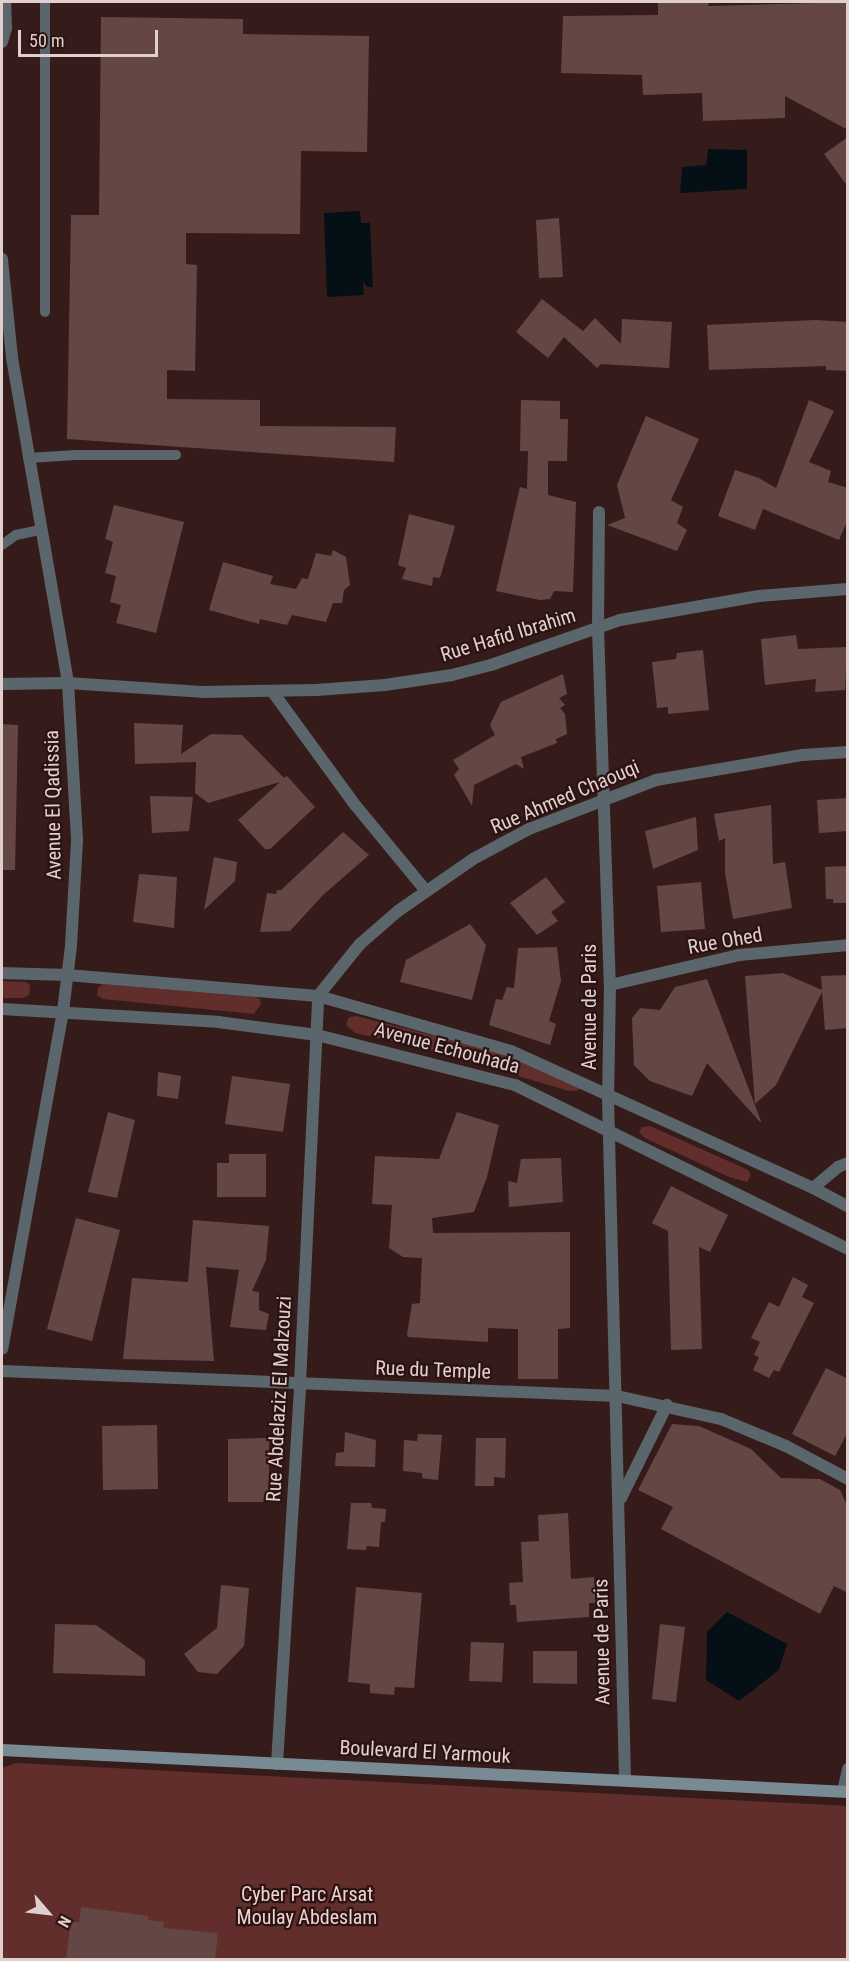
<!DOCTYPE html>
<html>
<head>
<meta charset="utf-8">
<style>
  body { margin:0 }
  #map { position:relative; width:849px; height:1961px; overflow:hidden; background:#351c1b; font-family:"Roboto Condensed",sans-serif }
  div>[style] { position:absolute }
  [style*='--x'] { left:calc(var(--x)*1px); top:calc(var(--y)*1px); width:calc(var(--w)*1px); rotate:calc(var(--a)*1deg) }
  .green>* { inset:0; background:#622e2c }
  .water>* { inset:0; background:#041016 }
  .building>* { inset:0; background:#644745 }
  .service>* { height:10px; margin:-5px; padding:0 5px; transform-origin:5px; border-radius:5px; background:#5a666c }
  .minor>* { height:12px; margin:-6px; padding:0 6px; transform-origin:6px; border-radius:6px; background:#5a666c }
  .secondary>* { height:12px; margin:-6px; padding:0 6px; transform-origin:6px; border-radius:6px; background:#788b95 }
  span { translate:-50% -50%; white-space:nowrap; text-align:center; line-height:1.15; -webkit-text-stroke:4.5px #2b1312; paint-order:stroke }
  .street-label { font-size:20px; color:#e0cfcd }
  .park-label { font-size:20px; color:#eed4d2 }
  .frame { position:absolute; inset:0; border:3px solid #e0cfcd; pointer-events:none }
  .north { position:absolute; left:18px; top:1883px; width:60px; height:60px; -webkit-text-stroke:4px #2b1312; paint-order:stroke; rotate:118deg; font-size:16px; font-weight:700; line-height:24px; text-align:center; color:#e0cfcd }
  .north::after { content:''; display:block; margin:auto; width:21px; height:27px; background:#e0cfcd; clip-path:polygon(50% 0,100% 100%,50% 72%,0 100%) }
  .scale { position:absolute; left:18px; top:30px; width:140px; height:27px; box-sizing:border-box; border:3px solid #e0cfcd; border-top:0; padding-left:8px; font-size:18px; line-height:21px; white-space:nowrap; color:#e0cfcd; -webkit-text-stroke:4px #2b1312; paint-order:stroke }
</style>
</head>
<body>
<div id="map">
  <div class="green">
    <div style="clip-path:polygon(2px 981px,26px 982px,30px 985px,29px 995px,23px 998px,2px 998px)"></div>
    <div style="clip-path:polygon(103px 984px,255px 997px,260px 999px,261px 1004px,254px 1014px,103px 999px,97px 995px,98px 988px)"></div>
    <div style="clip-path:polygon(356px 1016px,498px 1052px,574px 1077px,580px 1085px,579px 1090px,569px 1091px,423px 1048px,355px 1033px,346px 1025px,349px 1017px)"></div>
    <div style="clip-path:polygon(650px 1126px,748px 1170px,751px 1175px,747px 1182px,729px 1177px,645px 1138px,639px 1132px,642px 1127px)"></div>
    <div style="clip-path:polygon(16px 1763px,847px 1806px,847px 1959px,2px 1959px,2px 1768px)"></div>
  </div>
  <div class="water">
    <div style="clip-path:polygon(708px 149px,747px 150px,747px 189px,680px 193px,682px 167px,706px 165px)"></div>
    <div style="clip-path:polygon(360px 211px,361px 223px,370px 223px,373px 287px,367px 287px,363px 282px,364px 295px,327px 297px,324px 213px)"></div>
    <div style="clip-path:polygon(727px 1612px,787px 1644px,779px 1670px,739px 1701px,706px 1680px,707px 1632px)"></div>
  </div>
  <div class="building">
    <div style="clip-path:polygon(658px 2px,709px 2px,708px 6px,848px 2px,848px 130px,785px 96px,785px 118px,703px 121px,702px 93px,643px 95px,642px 75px,561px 73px,563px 16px,658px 15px)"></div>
    <div style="clip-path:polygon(101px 17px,243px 19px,243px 34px,369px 36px,367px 152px,301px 151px,300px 234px,186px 233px,186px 264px,197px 265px,195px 371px,167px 370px,167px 399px,260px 400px,260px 426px,396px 427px,394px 462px,67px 439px,71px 215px,99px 215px)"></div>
    <div style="clip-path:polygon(848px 137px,848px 187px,824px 154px)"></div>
    <div style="clip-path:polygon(559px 218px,563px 277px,539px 278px,536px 220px)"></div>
    <div style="clip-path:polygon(542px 299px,583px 331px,595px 318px,621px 344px,622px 319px,672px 322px,669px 368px,601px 364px,597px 368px,564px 337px,548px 358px,516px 332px)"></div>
    <div style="clip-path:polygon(815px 320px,848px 322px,848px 371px,826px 370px,826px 366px,709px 370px,707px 325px)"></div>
    <div style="clip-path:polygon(521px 400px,560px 401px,560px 419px,568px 419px,567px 461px,548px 461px,548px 495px,576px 502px,573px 592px,554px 591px,550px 599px,540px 600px,496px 591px,520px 487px,527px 489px,528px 451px,520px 451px)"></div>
    <div style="clip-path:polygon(809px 400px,834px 411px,809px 462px,831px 471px,828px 482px,848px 488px,848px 519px,839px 540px,763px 509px,755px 530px,718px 516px,735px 470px,759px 478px,776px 488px)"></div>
    <div style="clip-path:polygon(646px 416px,699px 439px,671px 500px,683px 507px,677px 523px,687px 530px,677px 551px,607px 525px,625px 518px,617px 485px)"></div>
    <div style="clip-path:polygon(114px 505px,184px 522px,156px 633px,116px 623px,121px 605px,110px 602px,116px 576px,105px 573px,113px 542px,105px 539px)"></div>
    <div style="clip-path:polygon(409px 514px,455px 526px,440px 578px,433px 577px,432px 586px,402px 579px,406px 568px,398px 565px)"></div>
    <div style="clip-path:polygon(333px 550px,346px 557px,350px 585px,344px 590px,342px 603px,333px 603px,326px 622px,292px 615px,287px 625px,260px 619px,259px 624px,209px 610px,223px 562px,273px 576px,270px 584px,296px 589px,302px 578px,308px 579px,316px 553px,331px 556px)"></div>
    <div style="clip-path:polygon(796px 635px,798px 649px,847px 647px,845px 690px,815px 692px,816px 679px,765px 685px,761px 639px)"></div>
    <div style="clip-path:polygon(703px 650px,709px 710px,668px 714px,668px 707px,657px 708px,652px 662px,676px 659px,677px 653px)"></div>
    <div style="clip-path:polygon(563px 674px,567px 694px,559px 698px,565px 705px,560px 708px,565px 714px,567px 734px,556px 739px,557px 743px,521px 757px,524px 769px,516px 764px,474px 785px,472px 806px,454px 775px,459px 769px,453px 760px,495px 735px,490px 725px,501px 702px)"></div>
    <div style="clip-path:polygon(134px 723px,183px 725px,181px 754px,211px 734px,242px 735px,284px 778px,287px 776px,315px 807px,270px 849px,265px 849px,238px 820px,280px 782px,208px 803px,195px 793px,196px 762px,135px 764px)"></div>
    <div style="clip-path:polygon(2px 724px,18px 725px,15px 870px,2px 870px)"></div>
    <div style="clip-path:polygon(150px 796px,193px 797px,189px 831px,152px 833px)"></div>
    <div style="clip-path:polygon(848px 798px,848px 831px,819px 833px,817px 800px)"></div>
    <div style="clip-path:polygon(771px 805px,773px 864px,785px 862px,792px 908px,733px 919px,725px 873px,725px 838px,719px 841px,714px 814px)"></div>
    <div style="clip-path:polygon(696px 817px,698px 850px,653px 869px,645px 831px)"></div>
    <div style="clip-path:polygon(343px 832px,369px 855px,323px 895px,290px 931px,260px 932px,267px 893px,276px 894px,277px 890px,281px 890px)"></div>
    <div style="clip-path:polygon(214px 857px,237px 862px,235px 881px,204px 910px)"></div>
    <div style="clip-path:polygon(848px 866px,848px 903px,833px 903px,833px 899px,826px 899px,825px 867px)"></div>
    <div style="clip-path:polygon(139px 874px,177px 877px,174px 928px,133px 922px)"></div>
    <div style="clip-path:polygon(546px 877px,565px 902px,551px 912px,558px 921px,537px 935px,510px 903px)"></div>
    <div style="clip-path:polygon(701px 882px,705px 929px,661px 932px,657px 886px)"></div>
    <div style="clip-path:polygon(470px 924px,486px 945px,472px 1000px,400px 982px,406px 960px)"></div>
    <div style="clip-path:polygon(557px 947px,561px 981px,549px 1021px,556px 1024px,550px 1045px,489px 1025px,496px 999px,502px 1000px,507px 987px,514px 988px,518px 948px)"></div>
    <div style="clip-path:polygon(783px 973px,822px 990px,821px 976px,848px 975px,848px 1028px,825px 1030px,822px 992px,776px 1085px,755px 1104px,745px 976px)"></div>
    <div style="clip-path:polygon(707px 979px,761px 1121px,760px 1122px,707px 1063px,692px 1096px,650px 1081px,634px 1065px,632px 1018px,640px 1008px,660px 1010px,675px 987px)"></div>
    <div style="clip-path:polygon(158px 1072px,181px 1076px,178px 1099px,157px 1096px)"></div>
    <div style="clip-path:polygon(232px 1076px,290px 1084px,283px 1132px,225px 1124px)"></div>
    <div style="clip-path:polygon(108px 1112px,135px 1120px,117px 1198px,88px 1192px)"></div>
    <div style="clip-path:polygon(457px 1112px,499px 1125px,487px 1177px,474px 1212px,432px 1218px,433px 1233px,570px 1232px,570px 1328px,558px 1329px,558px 1379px,518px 1379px,518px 1329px,488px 1328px,488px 1342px,408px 1337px,407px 1334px,412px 1304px,420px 1303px,422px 1258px,403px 1257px,389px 1248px,392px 1205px,372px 1204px,375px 1156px,439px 1159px)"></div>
    <div style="clip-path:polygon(229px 1154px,266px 1154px,266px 1197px,217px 1197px,217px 1163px,229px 1163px)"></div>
    <div style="clip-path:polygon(561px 1158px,563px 1202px,509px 1207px,508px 1181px,517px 1183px,521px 1159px)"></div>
    <div style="clip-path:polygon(671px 1186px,728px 1215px,710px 1252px,699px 1247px,702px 1349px,671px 1350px,668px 1231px,652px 1223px)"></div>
    <div style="clip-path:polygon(76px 1218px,120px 1230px,92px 1341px,47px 1329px)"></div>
    <div style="clip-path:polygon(193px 1220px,269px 1226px,266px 1260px,252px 1291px,259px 1292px,259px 1310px,269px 1314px,266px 1330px,230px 1327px,239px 1270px,206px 1267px,214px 1361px,123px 1359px,132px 1278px,188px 1282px)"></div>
    <div style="clip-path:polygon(793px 1277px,808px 1285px,802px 1297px,814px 1303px,779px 1372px,774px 1370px,769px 1378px,753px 1370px,759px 1357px,754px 1355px,760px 1342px,751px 1338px,769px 1302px,779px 1307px)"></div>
    <div style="clip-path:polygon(826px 1368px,848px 1379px,848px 1432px,835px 1456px,792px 1434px)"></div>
    <div style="clip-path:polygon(672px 1424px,699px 1426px,751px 1449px,781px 1478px,820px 1479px,840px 1490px,848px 1507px,848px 1593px,834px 1586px,820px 1614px,661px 1529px,673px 1507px,638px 1490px)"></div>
    <div style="clip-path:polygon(157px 1425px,158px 1489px,103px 1490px,102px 1426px)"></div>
    <div style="clip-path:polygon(345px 1432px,376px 1440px,375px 1467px,335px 1466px,336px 1453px,344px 1452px)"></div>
    <div style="clip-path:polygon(418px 1434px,442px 1435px,438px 1480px,422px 1478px,422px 1473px,403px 1471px,404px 1440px,417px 1441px)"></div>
    <div style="clip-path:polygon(269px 1438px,269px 1502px,228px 1502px,228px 1439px)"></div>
    <div style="clip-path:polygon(476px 1438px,506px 1438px,505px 1478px,494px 1477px,494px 1486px,475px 1486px)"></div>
    <div style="clip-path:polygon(351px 1503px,371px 1503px,372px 1508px,386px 1509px,385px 1522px,381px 1522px,379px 1547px,367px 1546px,366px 1550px,347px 1549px)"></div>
    <div style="clip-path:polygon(568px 1513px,571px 1579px,594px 1577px,596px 1603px,589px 1603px,589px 1617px,517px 1622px,516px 1605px,510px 1605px,509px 1583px,523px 1582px,521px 1542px,539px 1541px,538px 1515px)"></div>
    <div style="clip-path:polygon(221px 1585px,249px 1588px,244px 1646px,217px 1674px,198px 1672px,184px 1654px,217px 1628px)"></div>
    <div style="clip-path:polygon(356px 1587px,422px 1593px,414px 1688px,395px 1687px,394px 1695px,370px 1693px,370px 1684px,348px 1682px)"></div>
    <div style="clip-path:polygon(55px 1624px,96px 1625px,145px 1660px,145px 1676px,53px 1673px)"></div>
    <div style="clip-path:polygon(660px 1624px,685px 1627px,676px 1702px,652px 1699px)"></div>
    <div style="clip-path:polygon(471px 1642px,504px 1643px,502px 1682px,469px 1681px)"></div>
    <div style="clip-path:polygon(533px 1651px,577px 1651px,577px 1684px,533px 1683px)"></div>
    <div style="clip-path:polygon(81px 1907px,149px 1916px,148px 1920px,164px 1922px,163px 1928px,218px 1933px,215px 1959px,66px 1959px,71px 1921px,79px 1923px)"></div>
  </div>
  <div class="service">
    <div style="--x:45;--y:312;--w:310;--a:-90"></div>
    <div style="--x:28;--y:458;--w:48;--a:-3.6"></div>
    <div style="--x:76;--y:455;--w:100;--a:0"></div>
    <div style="--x:2;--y:545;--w:17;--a:-36"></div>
    <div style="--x:16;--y:535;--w:25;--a:-12"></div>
  </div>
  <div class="minor">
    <div style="--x:2;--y:42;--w:15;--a:-74"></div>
    <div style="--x:6;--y:28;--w:26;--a:-92"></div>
    <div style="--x:2;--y:259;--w:100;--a:84.2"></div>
    <div style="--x:12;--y:358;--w:330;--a:80.2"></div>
    <div style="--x:68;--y:683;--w:158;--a:86.7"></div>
    <div style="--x:77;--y:841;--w:105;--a:93.3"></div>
    <div style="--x:71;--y:946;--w:65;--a:97"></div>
    <div style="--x:63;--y:1011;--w:343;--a:100.2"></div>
    <div style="--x:599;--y:512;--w:116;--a:90.5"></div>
    <div style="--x:598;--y:628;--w:357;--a:88.1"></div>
    <div style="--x:610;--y:985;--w:112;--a:91"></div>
    <div style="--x:608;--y:1097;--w:683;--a:88.57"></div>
    <div style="--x:2;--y:684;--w:66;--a:-0.9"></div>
    <div style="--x:68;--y:683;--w:134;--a:3.8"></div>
    <div style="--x:202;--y:692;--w:114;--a:-1"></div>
    <div style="--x:316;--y:690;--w:69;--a:-4.1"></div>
    <div style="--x:385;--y:685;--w:68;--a:-8.5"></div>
    <div style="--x:452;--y:675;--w:40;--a:-14.4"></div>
    <div style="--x:491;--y:665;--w:137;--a:-19.2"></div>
    <div style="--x:620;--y:620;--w:141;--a:-9.8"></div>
    <div style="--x:759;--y:596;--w:89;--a:-4.5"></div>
    <div style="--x:272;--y:691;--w:142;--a:53.9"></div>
    <div style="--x:356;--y:806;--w:110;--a:50.5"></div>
    <div style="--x:2;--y:973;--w:65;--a:1.8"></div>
    <div style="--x:67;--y:975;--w:252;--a:4.8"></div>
    <div style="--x:318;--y:996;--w:201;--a:15.9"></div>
    <div style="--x:511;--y:1051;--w:332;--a:24.4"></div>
    <div style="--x:813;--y:1188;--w:40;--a:28"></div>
    <div style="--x:610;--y:985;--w:132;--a:-13.1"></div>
    <div style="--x:739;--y:955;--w:109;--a:-5.2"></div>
    <div style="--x:2;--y:1009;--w:216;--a:3.4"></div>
    <div style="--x:218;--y:1022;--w:100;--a:7.5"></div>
    <div style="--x:317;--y:1035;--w:204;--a:14.2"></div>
    <div style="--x:515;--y:1085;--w:371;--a:26.2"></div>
    <div style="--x:813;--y:1188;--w:33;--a:-40"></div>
    <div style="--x:838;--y:1167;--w:11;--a:-22"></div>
    <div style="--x:2;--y:1371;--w:616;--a:2.33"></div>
    <div style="--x:617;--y:1396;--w:107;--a:12.5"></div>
    <div style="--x:721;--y:1419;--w:70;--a:22.6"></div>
    <div style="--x:786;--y:1446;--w:70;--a:28"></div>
    <div style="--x:621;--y:1498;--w:104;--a:-63.7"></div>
    <div style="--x:277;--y:1764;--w:381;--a:-86.5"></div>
    <div style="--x:300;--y:1384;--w:388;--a:-87.3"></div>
    <div style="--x:318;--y:996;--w:67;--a:-51.1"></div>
    <div style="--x:360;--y:944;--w:50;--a:-41"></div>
    <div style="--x:398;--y:911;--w:91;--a:-34.7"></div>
    <div style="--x:473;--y:859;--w:64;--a:-28.2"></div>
    <div style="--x:529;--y:829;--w:136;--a:-21.1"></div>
    <div style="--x:656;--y:780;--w:149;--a:-9.7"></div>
    <div style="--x:803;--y:755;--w:45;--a:-3.8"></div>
    <div style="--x:843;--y:1791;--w:23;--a:-77"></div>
  </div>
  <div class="secondary">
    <div style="--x:2;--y:1750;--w:847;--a:2.84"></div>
  </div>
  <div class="street-label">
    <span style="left:508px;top:635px;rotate:-17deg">Rue Hafid Ibrahim</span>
    <span style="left:565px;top:797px;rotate:-23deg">Rue Ahmed Chaouqi</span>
    <span style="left:53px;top:805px;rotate:-91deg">Avenue El Qadissia</span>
    <span style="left:725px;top:941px;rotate:-10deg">Rue Ohed</span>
    <span style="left:589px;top:1007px;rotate:-90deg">Avenue de Paris</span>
    <span style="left:447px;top:1048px;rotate:15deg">Avenue Echouhada</span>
    <span style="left:433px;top:1370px;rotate:2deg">Rue du Temple</span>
    <span style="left:279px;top:1399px;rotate:-87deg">Rue Abdelaziz El Malzouzi</span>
    <span style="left:602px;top:1642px;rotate:-91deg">Avenue de Paris</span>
    <span style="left:425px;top:1752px;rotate:3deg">Boulevard El Yarmouk</span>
  </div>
  <div class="park-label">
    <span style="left:307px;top:1906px">Cyber Parc Arsat<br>Moulay Abdeslam</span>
  </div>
  <div class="frame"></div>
  <div class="north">N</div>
  <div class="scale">50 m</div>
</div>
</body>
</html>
